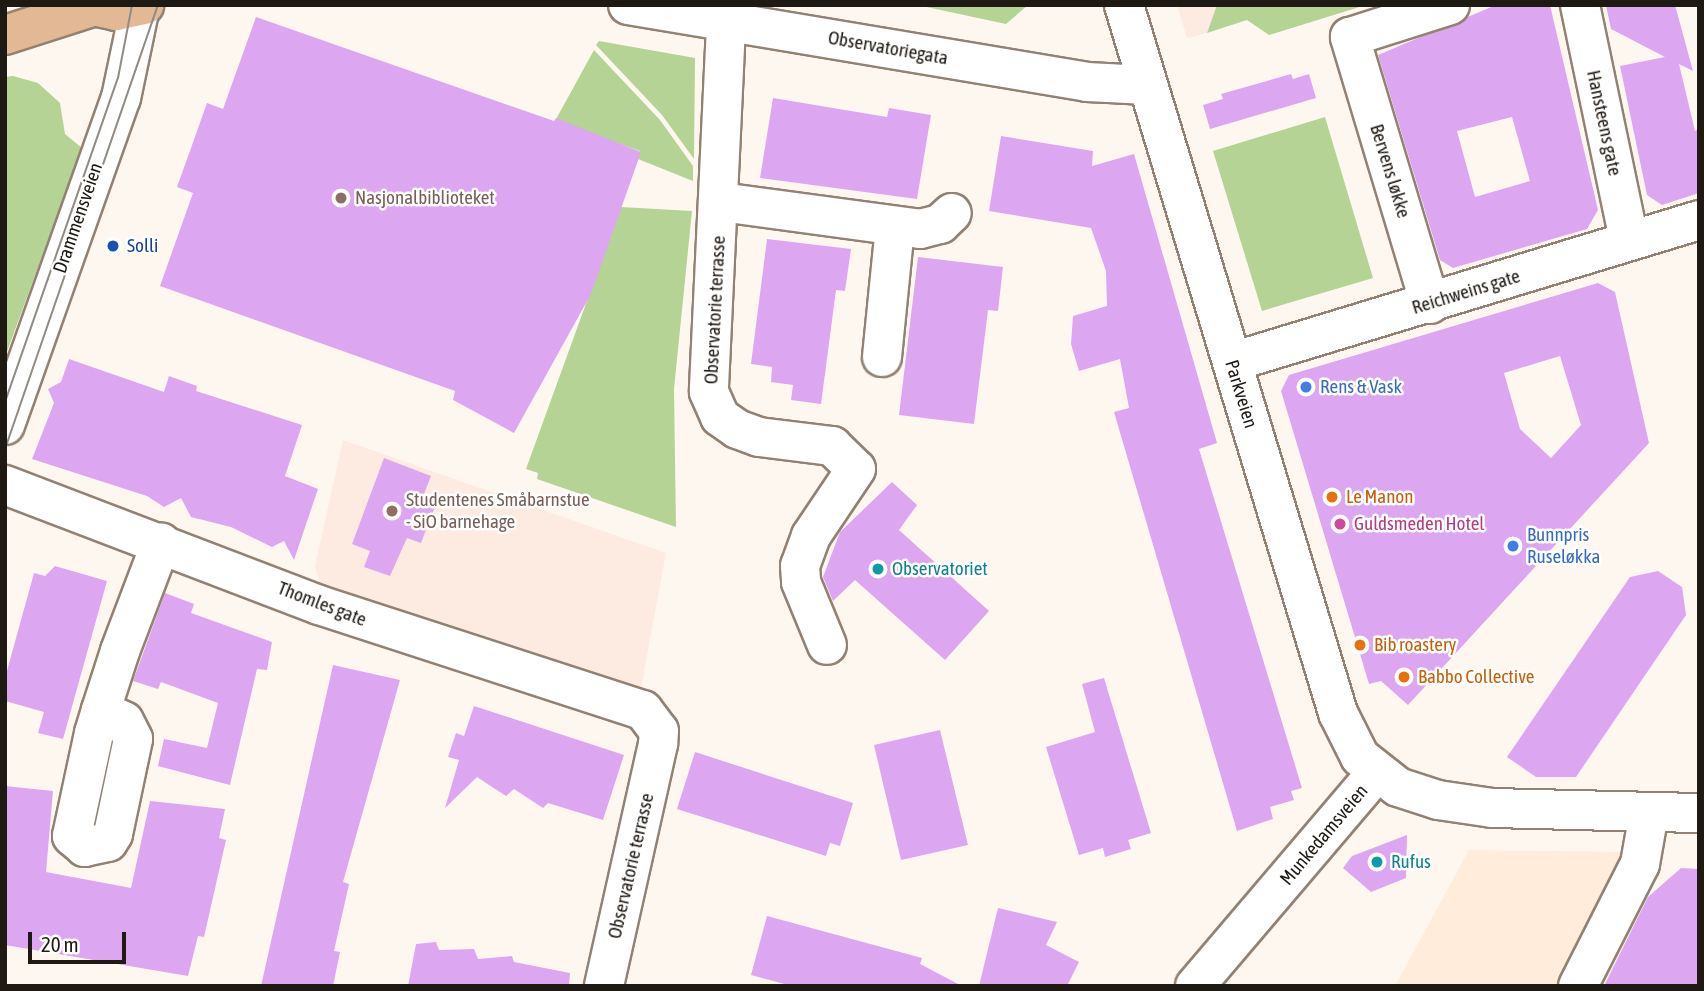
<!DOCTYPE html>
<html>
<head>
<meta charset="utf-8">
<style>
  body { margin:0 }
  #map { position:relative; width:1704px; height:991px; overflow:hidden; background:#fef7f0; font-family:"Asap Condensed",sans-serif }
  div>[style] { position:absolute }
  [style*='--x'] { left:calc(var(--x)*1px); top:calc(var(--y)*1px); width:calc(var(--w)*1px); rotate:calc(var(--a)*1deg) }
  .built>* { inset:0; background:#ffecda }
  .education>* { inset:0; background:#fdeae1 }
  .green>* { inset:0; background:#b4d394 }
  .building>* { inset:0; background:#dda6f0 }
  .roads { filter:drop-shadow(2px 0 #928273) drop-shadow(-2px 0 #928273) drop-shadow(0 2px #928273) drop-shadow(0 -2px #928273) }
  .minor>* { height:38px; margin:-19px; padding:0 19px; transform-origin:19px; border-radius:19px; background:#fff }
  .major>* { height:38px; margin:-19px; padding:0 19px; transform-origin:19px; border-radius:19px; background:#e3b895 }
  .tram>* { height:2px; margin:-1px; padding:0 1px; transform-origin:1px; border-radius:1px; background:#918b84 }
  .dots>* { width:19px; height:19px; translate:-50% -50%; box-sizing:border-box; border:4px solid #fff; border-radius:50% }
  span { translate:-50% -50%; white-space:nowrap; text-align:center; line-height:1.15; -webkit-text-stroke:5px #fff; paint-order:stroke }
  .street-label { font-size:19px; color:#1f1913 }
  .education-label { font-size:19px; color:#785e54 }
  .left { translate:0 -50%; text-align:left }
  .transit-label { font-size:19px; color:#164399 }
  .shop-label { font-size:19px; color:#366cbe }
  .food-label { font-size:19px; color:#c56008 }
  .hotel-label { font-size:19px; color:#b23c85 }
  .culture-label { font-size:19px; color:#0d838f }
  .frame { position:absolute; inset:0; border:7px solid #1f1913; pointer-events:none }
  .scale { position:absolute; left:28px; top:932px; width:98px; height:32px; box-sizing:border-box; border:4px solid #1f1913; border-top:0; padding-left:9px; font-size:21px; line-height:24px; white-space:nowrap; color:#1f1913; -webkit-text-stroke:5px #fff; paint-order:stroke }
</style>
</head>
<body>
<div id="map">
  <div class="built">
    <div style="clip-path:polygon(1469px 850px,1625px 852px,1619px 876px,1559px 986px,1395px 986px)"></div>
  </div>
  <div class="education">
    <div style="clip-path:polygon(1177px 5px,1217px 5px,1207px 33px,1187px 38px)"></div>
    <div style="clip-path:polygon(343px 440px,666px 553px,641px 688px,321px 588px,315px 566px)"></div>
  </div>
  <div class="green">
    <div style="clip-path:polygon(917px 5px,1028px 5px,1006px 24px)"></div>
    <div style="clip-path:polygon(1217px 5px,1366px 5px,1269px 35px,1247px 20px,1207px 33px)"></div>
    <div style="clip-path:polygon(599px 41px,695px 58px,694px 159px,662px 115px,596px 45px)"></div>
    <div style="clip-path:polygon(594px 50px,660px 120px,693px 166px,693px 181px,638px 159px,640px 151px,555px 121px)"></div>
    <div style="clip-path:polygon(13px 76px,38px 83px,60px 103px,65px 134px,82px 148px,5px 357px,5px 77px)"></div>
    <div style="clip-path:polygon(1325px 117px,1373px 278px,1262px 311px,1213px 151px)"></div>
    <div style="clip-path:polygon(621px 207px,692px 211px,674px 389px,676px 527px,537px 479px,538px 473px,526px 469px)"></div>
  </div>
  <div class="building">
    <div style="clip-path:polygon(evenodd,1496px 5px,1550px 5px,1598px 210px,1587px 229px,1453px 268px,1440px 260px,1378px 55px,1496px 5px,1512px 117px,1530px 181px,1475px 197px,1457px 131px,1512px 117px)"></div>
    <div style="clip-path:polygon(1606px 5px,1675px 5px,1693px 71px,1679px 64px,1695px 131px,1699px 129px,1699px 193px,1662px 205px,1647px 195px,1620px 66px,1665px 57px,1611px 29px)"></div>
    <div style="clip-path:polygon(256px 17px,554px 121px,556px 118px,641px 152px,591px 294px,514px 433px,453px 400px,455px 391px,160px 286px,193px 193px,177px 187px,191px 148px,207px 103px,223px 109px)"></div>
    <div style="clip-path:polygon(1291px 74px,1293px 79px,1309px 74px,1316px 98px,1210px 129px,1203px 105px,1223px 99px,1221px 94px)"></div>
    <div style="clip-path:polygon(773px 98px,887px 117px,889px 108px,931px 115px,917px 199px,760px 178px)"></div>
    <div style="clip-path:polygon(1001px 136px,1093px 151px,1092px 166px,1134px 154px,1217px 443px,1199px 449px,1302px 788px,1291px 791px,1294px 800px,1270px 807px,1273px 819px,1237px 831px,1114px 412px,1129px 408px,1120px 359px,1079px 371px,1071px 344px,1073px 316px,1107px 306px,1106px 271px,1091px 228px,989px 211px)"></div>
    <div style="clip-path:polygon(767px 239px,851px 249px,845px 291px,836px 290px,821px 404px,791px 400px,793px 385px,771px 382px,772px 367px,751px 364px)"></div>
    <div style="clip-path:polygon(918px 257px,1003px 267px,998px 311px,988px 310px,974px 424px,899px 415px)"></div>
    <div style="clip-path:polygon(evenodd,1598px 283px,1615px 292px,1649px 443px,1408px 705px,1381px 681px,1369px 684px,1281px 391px,1289px 375px,1598px 283px,1560px 356px,1581px 425px,1551px 458px,1520px 429px,1504px 373px,1560px 356px)"></div>
    <div style="clip-path:polygon(69px 359px,164px 392px,169px 376px,197px 386px,196px 391px,302px 425px,285px 476px,318px 489px,294px 560px,284px 541px,272px 547px,231px 527px,191px 517px,181px 498px,164px 507px,147px 496px,32px 459px,54px 403px,48px 389px,61px 382px)"></div>
    <div style="clip-path:polygon(384px 458px,431px 476px,422px 499px,436px 504px,421px 543px,407px 538px,390px 576px,364px 567px,370px 551px,352px 544px)"></div>
    <div style="clip-path:polygon(892px 482px,917px 505px,899px 530px,989px 611px,945px 660px,855px 580px,833px 601px,823px 577px,840px 532px)"></div>
    <div style="clip-path:polygon(55px 566px,107px 581px,63px 739px,38px 733px,44px 712px,5px 701px,5px 678px,34px 573px,45px 576px)"></div>
    <div style="clip-path:polygon(1658px 571px,1682px 587px,1686px 615px,1576px 777px,1536px 777px,1507px 757px,1630px 577px)"></div>
    <div style="clip-path:polygon(165px 593px,194px 604px,191px 613px,272px 642px,267px 670px,257px 669px,230px 785px,158px 766px,164px 739px,207px 748px,218px 703px,161px 682px,158px 689px,133px 681px)"></div>
    <div style="clip-path:polygon(333px 665px,400px 680px,343px 882px,349px 884px,334px 951px,340px 952px,333px 986px,261px 986px)"></div>
    <div style="clip-path:polygon(1104px 678px,1151px 833px,1128px 840px,1131px 849px,1105px 857px,1103px 848px,1079px 855px,1046px 747px,1095px 732px,1082px 684px)"></div>
    <div style="clip-path:polygon(474px 706px,624px 755px,603px 820px,548px 803px,543px 808px,514px 789px,506px 796px,477px 777px,445px 808px,459px 760px,448px 757px,456px 733px,464px 736px)"></div>
    <div style="clip-path:polygon(940px 730px,968px 845px,901px 860px,874px 745px)"></div>
    <div style="clip-path:polygon(695px 752px,853px 803px,840px 846px,830px 843px,826px 856px,677px 809px)"></div>
    <div style="clip-path:polygon(5px 786px,53px 791px,46px 872px,131px 888px,150px 801px,225px 809px,219px 838px,226px 840px,204px 937px,198px 936px,188px 976px,5px 945px)"></div>
    <div style="clip-path:polygon(1407px 835px,1406px 878px,1371px 892px,1343px 868px,1352px 856px)"></div>
    <div style="clip-path:polygon(1681px 868px,1699px 869px,1699px 986px,1604px 986px,1648px 897px)"></div>
    <div style="clip-path:polygon(998px 908px,1057px 922px,1046px 945px,1079px 962px,1067px 986px,979px 986px)"></div>
    <div style="clip-path:polygon(767px 916px,922px 958px,920px 964px,962px 986px,792px 986px,751px 975px)"></div>
    <div style="clip-path:polygon(436px 942px,439px 950px,474px 949px,478px 959px,512px 956px,514px 962px,570px 973px,569px 986px,408px 986px,416px 944px)"></div>
  </div>
  <div class="roads">
    <div class="minor">
      <div style="--x:628;--y:5;--w:465;--a:9.5"></div>
      <div style="--x:1087;--y:82;--w:60;--a:2.9"></div>
      <div style="--x:727;--y:5;--w:387;--a:92.7"></div>
      <div style="--x:709;--y:392;--w:27;--a:66"></div>
      <div style="--x:720;--y:417;--w:21;--a:35"></div>
      <div style="--x:737;--y:429;--w:23;--a:20"></div>
      <div style="--x:759;--y:437;--w:74;--a:7"></div>
      <div style="--x:832;--y:446;--w:33;--a:44"></div>
      <div style="--x:856;--y:469;--w:81;--a:123.9"></div>
      <div style="--x:811;--y:536;--w:32;--a:110"></div>
      <div style="--x:800;--y:566;--w:16;--a:86"></div>
      <div style="--x:801;--y:582;--w:68;--a:67.6"></div>
      <div style="--x:1124;--y:5;--w:740;--a:73.18"></div>
      <div style="--x:1338;--y:713;--w:49;--a:63.4"></div>
      <div style="--x:1360;--y:757;--w:48;--a:38.3"></div>
      <div style="--x:1398;--y:787;--w:42;--a:18"></div>
      <div style="--x:1438;--y:800;--w:55;--a:8.4"></div>
      <div style="--x:1492;--y:808;--w:207;--a:1.4"></div>
      <div style="--x:1580;--y:5;--w:240;--a:78.2"></div>
      <div style="--x:721;--y:202;--w:201;--a:7.7"></div>
      <div style="--x:920;--y:229;--w:21;--a:-14"></div>
      <div style="--x:940;--y:224;--w:16;--a:-43"></div>
      <div style="--x:1430;--y:304;--w:279;--a:-106.7"></div>
      <div style="--x:1350;--y:37;--w:105;--a:-17.7"></div>
      <div style="--x:882;--y:357;--w:131;--a:-84.3"></div>
      <div style="--x:1232;--y:362;--w:488;--a:-16.9"></div>
      <div style="--x:5;--y:425;--w:347;--a:-70.5"></div>
      <div style="--x:121;--y:98;--w:93;--a:-78.2"></div>
      <div style="--x:5;--y:485;--w:336;--a:20.9"></div>
      <div style="--x:319;--y:605;--w:341;--a:18"></div>
      <div style="--x:643;--y:710;--w:26;--a:53"></div>
      <div style="--x:659;--y:731;--w:13;--a:94"></div>
      <div style="--x:658;--y:744;--w:248;--a:102.6"></div>
      <div style="--x:101;--y:710;--w:25;--a:26"></div>
      <div style="--x:124;--y:721;--w:20;--a:63"></div>
      <div style="--x:133;--y:739;--w:97;--a:101.9"></div>
      <div style="--x:113;--y:834;--w:9;--a:122"></div>
      <div style="--x:108;--y:842;--w:24;--a:168"></div>
      <div style="--x:85;--y:847;--w:17;--a:-140"></div>
      <div style="--x:72;--y:836;--w:105;--a:-77.9"></div>
      <div style="--x:94;--y:733;--w:24;--a:-73"></div>
      <div style="--x:101;--y:710;--w:62;--a:-72.1"></div>
      <div style="--x:120;--y:651;--w:116;--a:-69.2"></div>
      <div style="--x:1195;--y:986;--w:280;--a:-49.6"></div>
      <div style="--x:1578;--y:986;--w:137;--a:-63.1"></div>
      <div style="--x:1640;--y:864;--w:52;--a:-80"></div>
    </div>
    <div class="major">
      <div style="--x:88;--y:5;--w:29;--a:12"></div>
      <div style="--x:116;--y:11;--w:29;--a:-12"></div>
      <div style="--x:5;--y:35;--w:91;--a:-17.8"></div>
    </div>
  </div>
  <div class="tram">
    <div style="--x:5;--y:402;--w:343;--a:-70.8"></div>
    <div style="--x:118;--y:78;--w:74;--a:-79.1"></div>
    <div style="--x:5;--y:449;--w:470;--a:-71"></div>
  </div>
  <div class="dots">
    <div style="left:341px;top:198px;background:#8d6e63"></div>
    <div style="left:113px;top:246px;background:#1a4fb4"></div>
    <div style="left:1306px;top:387px;background:#3f7fe0"></div>
    <div style="left:1332px;top:497px;background:#e8710a"></div>
    <div style="left:392px;top:511px;background:#8d6e63"></div>
    <div style="left:1340px;top:524px;background:#d1479c"></div>
    <div style="left:1513px;top:546px;background:#3f7fe0"></div>
    <div style="left:878px;top:569px;background:#0f9aa8"></div>
    <div style="left:1360px;top:645px;background:#e8710a"></div>
    <div style="left:1404px;top:677px;background:#e8710a"></div>
    <div style="left:1377px;top:862px;background:#0f9aa8"></div>
  </div>
  <div class="street-label">
    <span style="left:888px;top:48px;rotate:10deg">Observatoriegata</span>
    <span style="left:1604px;top:123px;rotate:78deg">Hansteens gate</span>
    <span style="left:1390px;top:171px;rotate:73deg">Bervens løkke</span>
    <span style="left:78px;top:218px;rotate:-71deg">Drammensveien</span>
    <span style="left:1466px;top:292px;rotate:-17deg">Reichweins gate</span>
    <span style="left:715px;top:310px;rotate:-87deg">Observatorie terrasse</span>
    <span style="left:1241px;top:394px;rotate:73deg">Parkveien</span>
    <span style="left:322px;top:604px;rotate:21deg">Thomles gate</span>
    <span style="left:1324px;top:835px;rotate:-50deg">Munkedamsveien</span>
    <span style="left:631px;top:866px;rotate:-77deg">Observatorie terrasse</span>
  </div>
  <div class="education-label">
    <span class="left" style="left:355px;top:198px">Nasjonalbiblioteket</span>
    <span class="left" style="left:406px;top:511px">Studentenes Småbarnstue<br>- SiO barnehage</span>
  </div>
  <div class="transit-label">
    <span class="left" style="left:127px;top:246px">Solli</span>
  </div>
  <div class="shop-label">
    <span class="left" style="left:1320px;top:387px">Rens &amp; Vask</span>
    <span class="left" style="left:1527px;top:546px">Bunnpris<br>Ruseløkka</span>
  </div>
  <div class="food-label">
    <span class="left" style="left:1346px;top:497px">Le Manon</span>
    <span class="left" style="left:1374px;top:645px">Bib roastery</span>
    <span class="left" style="left:1418px;top:677px">Babbo Collective</span>
  </div>
  <div class="hotel-label">
    <span class="left" style="left:1354px;top:524px">Guldsmeden Hotel</span>
  </div>
  <div class="culture-label">
    <span class="left" style="left:892px;top:569px">Observatoriet</span>
    <span class="left" style="left:1391px;top:862px">Rufus</span>
  </div>
  <div class="frame"></div>
  <div class="scale">20 m</div>
</div>
</body>
</html>
